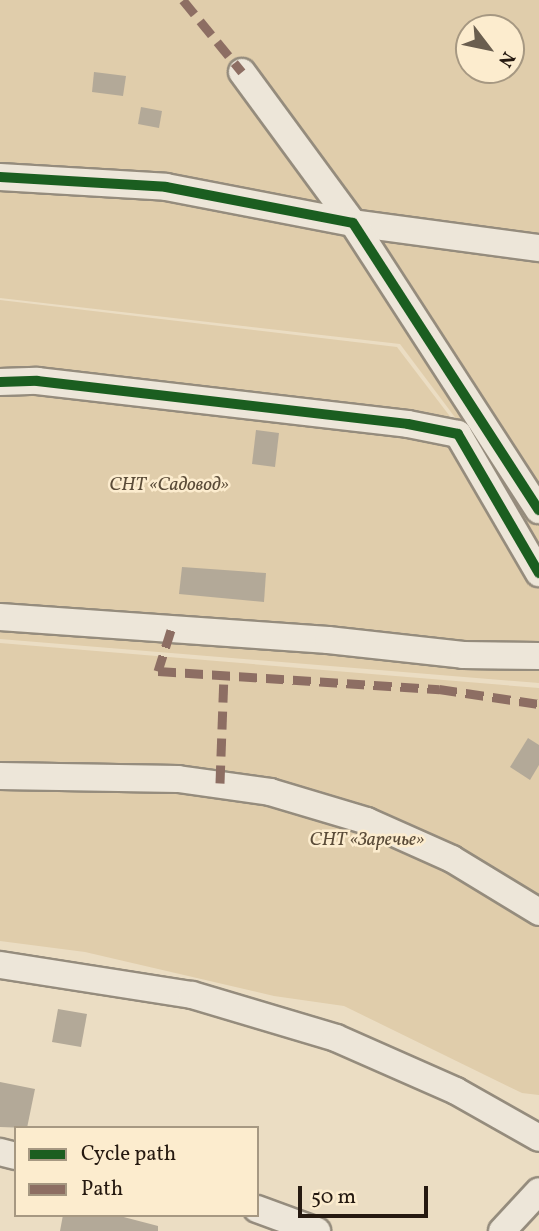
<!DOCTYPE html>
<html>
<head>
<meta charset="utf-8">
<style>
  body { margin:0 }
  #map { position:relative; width:539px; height:1231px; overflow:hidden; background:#ebddc3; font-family:Vollkorn,serif }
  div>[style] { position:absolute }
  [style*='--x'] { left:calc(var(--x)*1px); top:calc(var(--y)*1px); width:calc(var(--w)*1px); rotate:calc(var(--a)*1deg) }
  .green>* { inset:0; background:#e0cdab }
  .building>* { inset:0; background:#b3a998 }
  .roads { filter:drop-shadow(2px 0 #958c7d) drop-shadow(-2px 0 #958c7d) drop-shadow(0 2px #958c7d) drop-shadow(0 -2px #958c7d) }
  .minor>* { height:26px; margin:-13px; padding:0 13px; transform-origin:13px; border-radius:13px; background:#ede6d9 }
  .quiet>* { height:9px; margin-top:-4.5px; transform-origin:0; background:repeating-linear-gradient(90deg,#8d6e63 0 18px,transparent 0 27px) }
  .cycleway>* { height:10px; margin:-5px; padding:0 5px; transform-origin:5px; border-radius:5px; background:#1b5e20 }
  span { translate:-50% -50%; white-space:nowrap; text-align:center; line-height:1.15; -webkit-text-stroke:5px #fcecce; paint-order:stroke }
  .park-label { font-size:19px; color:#5a4b38; font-style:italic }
  .legend { position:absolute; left:14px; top:1126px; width:245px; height:91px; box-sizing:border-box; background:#fcecce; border:2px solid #a69882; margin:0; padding:9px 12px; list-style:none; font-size:21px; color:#251910 }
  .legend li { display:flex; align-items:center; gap:14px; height:35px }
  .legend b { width:35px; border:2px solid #a69882 }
  .north { position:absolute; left:455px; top:14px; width:70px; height:70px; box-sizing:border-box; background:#fcecce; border:2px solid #a69882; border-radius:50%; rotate:122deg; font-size:19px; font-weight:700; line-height:28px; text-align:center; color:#251910 }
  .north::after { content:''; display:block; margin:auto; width:24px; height:32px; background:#6a5e4f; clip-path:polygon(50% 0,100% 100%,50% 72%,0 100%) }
  .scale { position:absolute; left:298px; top:1186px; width:130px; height:32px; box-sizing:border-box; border:4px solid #251910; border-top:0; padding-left:9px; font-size:21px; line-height:24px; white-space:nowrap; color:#251910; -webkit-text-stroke:5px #fcecce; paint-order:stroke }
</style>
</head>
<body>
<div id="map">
  <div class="green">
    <div style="clip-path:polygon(evenodd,0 0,539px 0,539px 549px,469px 436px,400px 344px,0 298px,0 0,469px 28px,511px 28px,511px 70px,469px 70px,469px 28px)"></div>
    <div style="clip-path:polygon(0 300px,397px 347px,468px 440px,539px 556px,539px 683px,0 639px)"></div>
    <div style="clip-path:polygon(0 643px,539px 688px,539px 1095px,522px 1093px,344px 1006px,274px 996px,85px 952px,0 941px)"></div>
  </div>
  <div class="building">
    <div style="clip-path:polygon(94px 72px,126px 76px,123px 96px,92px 92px)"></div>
    <div style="clip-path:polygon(141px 107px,162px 111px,159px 128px,138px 124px)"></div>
    <div style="clip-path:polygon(256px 430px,279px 433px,275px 467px,252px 464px)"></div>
    <div style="clip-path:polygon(182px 567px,266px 573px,264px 602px,179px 594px)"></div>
    <div style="clip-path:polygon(528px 738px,539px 745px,539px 765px,530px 780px,510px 767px)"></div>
    <div style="clip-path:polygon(58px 1009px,87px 1014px,81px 1047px,52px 1042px)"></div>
    <div style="clip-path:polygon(0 1082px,35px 1089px,27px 1128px,0 1127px)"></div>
    <div style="clip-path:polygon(63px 1215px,116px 1215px,158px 1226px,158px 1231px,60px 1231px)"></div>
  </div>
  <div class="roads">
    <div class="minor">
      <div style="--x:242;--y:72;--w:187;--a:53.7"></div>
      <div style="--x:353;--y:223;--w:188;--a:7.7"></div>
      <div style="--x:0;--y:177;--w:166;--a:3.4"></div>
      <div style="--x:166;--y:187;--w:190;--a:10.9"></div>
      <div style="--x:353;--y:223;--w:342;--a:57.1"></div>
      <div style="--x:0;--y:382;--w:37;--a:-2"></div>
      <div style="--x:37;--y:381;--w:373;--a:6.6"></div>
      <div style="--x:408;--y:424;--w:51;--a:11.3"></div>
      <div style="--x:458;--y:434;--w:161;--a:59.8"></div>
      <div style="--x:0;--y:617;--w:329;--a:4"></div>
      <div style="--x:328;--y:640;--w:136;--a:6.3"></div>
      <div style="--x:463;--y:655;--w:76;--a:0.8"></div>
      <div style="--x:0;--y:776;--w:178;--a:1"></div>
      <div style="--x:178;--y:779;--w:93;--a:8"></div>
      <div style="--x:270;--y:792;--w:101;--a:16.6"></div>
      <div style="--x:367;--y:821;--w:93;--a:24.1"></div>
      <div style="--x:452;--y:859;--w:102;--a:31.3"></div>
      <div style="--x:0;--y:965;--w:194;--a:8.9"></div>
      <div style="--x:192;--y:995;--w:150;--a:16.6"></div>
      <div style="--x:336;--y:1038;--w:131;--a:23.8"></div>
      <div style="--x:456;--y:1091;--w:95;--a:29.5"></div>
      <div style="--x:0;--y:1152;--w:16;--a:14"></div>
      <div style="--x:257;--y:1209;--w:64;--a:20.1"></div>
      <div style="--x:502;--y:1231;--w:54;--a:-47.2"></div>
    </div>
  </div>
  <div class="quiet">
    <div style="--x:183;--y:0;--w:93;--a:50.7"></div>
    <div style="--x:171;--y:630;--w:43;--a:107.6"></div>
    <div style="--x:158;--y:671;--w:282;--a:3.7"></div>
    <div style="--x:439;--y:689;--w:101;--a:8.5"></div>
    <div style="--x:220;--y:783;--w:108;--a:-87.9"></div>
  </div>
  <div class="cycleway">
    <div style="--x:0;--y:177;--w:166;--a:3.4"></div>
    <div style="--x:166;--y:187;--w:190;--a:10.9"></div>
    <div style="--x:353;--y:223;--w:342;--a:57.1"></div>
    <div style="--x:0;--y:382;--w:37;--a:-2"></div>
    <div style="--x:37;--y:381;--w:373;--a:6.6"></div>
    <div style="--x:408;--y:424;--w:51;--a:11.3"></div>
    <div style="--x:458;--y:434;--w:161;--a:59.8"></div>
  </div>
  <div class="park-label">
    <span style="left:169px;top:486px">СНТ «Садовод»</span>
    <span style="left:367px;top:841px">СНТ «Заречье»</span>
  </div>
  <ul class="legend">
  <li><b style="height:9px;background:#1b5e20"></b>Cycle path</li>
  <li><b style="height:9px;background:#8d6e63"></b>Path</li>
  </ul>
  <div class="north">N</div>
  <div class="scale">50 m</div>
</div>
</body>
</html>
